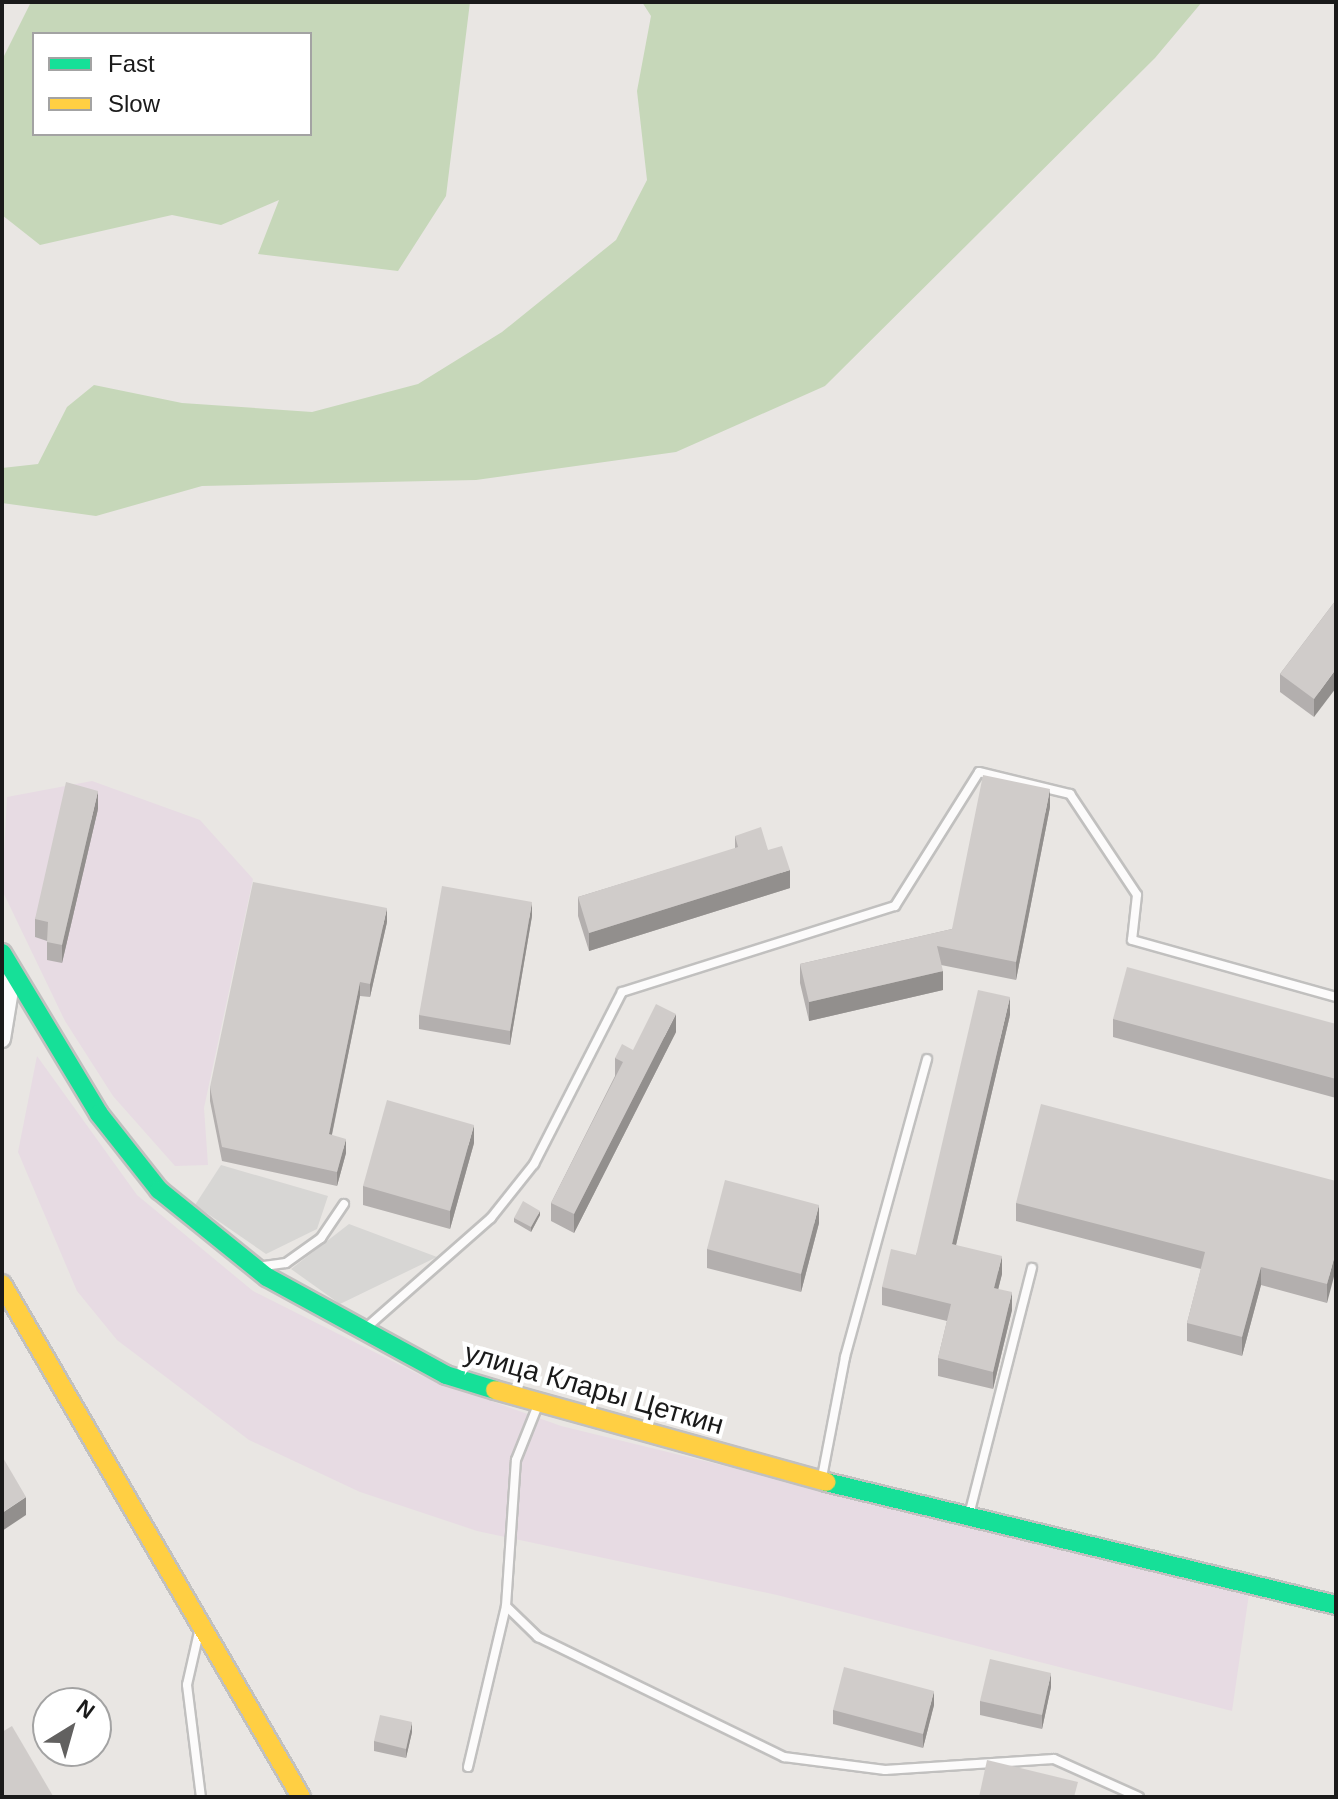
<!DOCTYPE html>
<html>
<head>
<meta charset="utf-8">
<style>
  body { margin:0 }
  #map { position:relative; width:1338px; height:1799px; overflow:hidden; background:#e9e6e3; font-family:Helvetica,sans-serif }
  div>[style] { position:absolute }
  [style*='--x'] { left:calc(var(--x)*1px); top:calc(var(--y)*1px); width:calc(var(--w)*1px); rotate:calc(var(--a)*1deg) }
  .industrial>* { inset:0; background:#e7dbe3 }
  .religious>* { inset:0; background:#d7d6d4 }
  .forest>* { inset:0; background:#c6d7b9 }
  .roads { filter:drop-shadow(2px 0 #c1c0bf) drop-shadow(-2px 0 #c1c0bf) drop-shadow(0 2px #c1c0bf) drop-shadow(0 -2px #c1c0bf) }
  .lane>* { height:8px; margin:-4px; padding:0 4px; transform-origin:4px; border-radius:4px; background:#fcfbfb }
  .street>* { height:16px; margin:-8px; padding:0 8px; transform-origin:8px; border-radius:8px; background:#fcfbfb }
  .fast>* { height:18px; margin:-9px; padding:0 9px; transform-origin:9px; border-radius:9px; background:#16e098 }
  .slow>* { height:18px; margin:-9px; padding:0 9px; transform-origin:9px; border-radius:9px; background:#ffcf43 }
  .wall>* { inset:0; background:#b3afae }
  .shaded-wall>* { inset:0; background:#928f8d }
  .building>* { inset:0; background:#d0ccca }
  span { translate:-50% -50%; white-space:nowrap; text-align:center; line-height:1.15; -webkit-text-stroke:8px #fff; paint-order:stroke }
  .street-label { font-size:28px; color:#1a1a1a }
  .frame { position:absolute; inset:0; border:4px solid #1a1a1a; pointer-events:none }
  .legend { position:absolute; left:32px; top:32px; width:280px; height:104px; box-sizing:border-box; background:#fff; border:2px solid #a3a3a3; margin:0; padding:10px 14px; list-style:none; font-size:24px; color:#1a1a1a }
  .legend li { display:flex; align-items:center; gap:16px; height:40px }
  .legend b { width:40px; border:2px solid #a3a3a3 }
  .north { position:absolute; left:32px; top:1687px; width:80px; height:80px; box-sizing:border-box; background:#fff; border:2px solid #a3a3a3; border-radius:50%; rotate:37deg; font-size:22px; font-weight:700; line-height:32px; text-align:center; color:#1a1a1a }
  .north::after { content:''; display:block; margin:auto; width:28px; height:36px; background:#626160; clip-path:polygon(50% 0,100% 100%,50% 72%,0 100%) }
</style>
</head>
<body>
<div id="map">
  <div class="industrial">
    <div style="clip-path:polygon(92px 781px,200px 820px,253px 879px,204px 1108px,208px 1165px,175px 1166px,113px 1096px,65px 1021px,2px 890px,7px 797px)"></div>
    <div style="clip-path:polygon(37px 1056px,137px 1195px,253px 1291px,422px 1376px,561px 1426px,1249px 1594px,1232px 1711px,777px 1595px,477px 1531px,360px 1492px,249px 1440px,117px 1340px,77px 1291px,18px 1152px)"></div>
  </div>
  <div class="religious">
    <div style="clip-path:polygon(221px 1165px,328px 1196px,317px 1229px,266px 1254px,195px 1205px)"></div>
    <div style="clip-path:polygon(349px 1224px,437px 1257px,340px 1304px,291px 1269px)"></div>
  </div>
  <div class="forest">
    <div style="clip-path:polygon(evenodd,31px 2px,470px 2px,446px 196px,398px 271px,258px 254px,279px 200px,221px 225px,172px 215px,40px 245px,2px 215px,2px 60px,31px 2px,34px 34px,310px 34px,310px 134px,34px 134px,34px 34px)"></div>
    <div style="clip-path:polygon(642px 2px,1202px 2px,1155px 58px,825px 386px,676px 452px,476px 480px,202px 486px,96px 516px,2px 503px,2px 468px,38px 464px,67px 407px,94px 385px,182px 403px,312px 412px,418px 384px,502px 332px,616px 240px,647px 180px,637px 91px,651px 16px)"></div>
  </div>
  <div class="roads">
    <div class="lane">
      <div style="--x:264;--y:1266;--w:22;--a:-8"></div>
      <div style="--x:286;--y:1263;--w:43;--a:-35.5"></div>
      <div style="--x:321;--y:1238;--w:41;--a:-55.9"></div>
      <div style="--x:367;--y:1327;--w:165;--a:-41.3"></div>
      <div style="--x:491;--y:1218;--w:69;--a:-51.5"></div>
      <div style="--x:534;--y:1164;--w:193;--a:-62.9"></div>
      <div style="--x:622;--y:992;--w:286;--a:-17.5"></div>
      <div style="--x:895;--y:906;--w:158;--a:-57.9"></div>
      <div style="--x:979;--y:772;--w:94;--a:13.6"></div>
      <div style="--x:1070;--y:794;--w:121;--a:56.4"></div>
      <div style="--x:1137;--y:895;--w:45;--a:96.3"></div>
      <div style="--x:1132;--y:940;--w:212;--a:15.6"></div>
      <div style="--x:822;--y:1477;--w:122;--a:-79.1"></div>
      <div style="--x:845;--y:1357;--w:309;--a:-74.6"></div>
      <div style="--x:969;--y:1515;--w:255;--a:-75.7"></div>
      <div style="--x:506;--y:1606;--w:45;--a:44.1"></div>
      <div style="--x:538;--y:1637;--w:274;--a:26"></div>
      <div style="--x:784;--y:1757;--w:102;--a:7.3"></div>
      <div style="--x:885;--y:1770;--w:169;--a:-3.7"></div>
      <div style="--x:1054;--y:1759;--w:93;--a:24.1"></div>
      <div style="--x:199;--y:1632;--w:54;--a:102.8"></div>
      <div style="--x:187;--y:1685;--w:113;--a:82.9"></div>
      <div style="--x:468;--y:1767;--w:165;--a:-76.7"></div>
      <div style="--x:506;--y:1606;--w:146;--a:-86.1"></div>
      <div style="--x:516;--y:1460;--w:59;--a:-68.2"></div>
    </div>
    <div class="street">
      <div style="--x:2;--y:1039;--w:68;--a:-80.7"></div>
    </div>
    <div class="fast">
      <div style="--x:2;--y:953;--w:188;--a:58.9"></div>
      <div style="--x:99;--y:1114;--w:97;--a:51.7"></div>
      <div style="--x:159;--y:1190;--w:139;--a:38.9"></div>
      <div style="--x:267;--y:1277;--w:204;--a:28.7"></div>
      <div style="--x:446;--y:1375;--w:51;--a:17"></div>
      <div style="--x:826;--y:1482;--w:525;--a:13.56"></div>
    </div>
    <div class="slow">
      <div style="--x:2;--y:1284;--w:594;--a:59.76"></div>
      <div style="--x:495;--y:1390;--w:344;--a:15.5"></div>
    </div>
  </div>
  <div class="wall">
    <div style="clip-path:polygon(1336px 600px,1314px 717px,1280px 692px,1280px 674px)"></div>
    <div style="clip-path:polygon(1050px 807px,1016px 980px,941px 965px,943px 990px,809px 1021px,800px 983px,800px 964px,952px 929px)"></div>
    <div style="clip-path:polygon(98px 809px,62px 963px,47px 960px,47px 941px,35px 937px,35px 919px)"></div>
    <div style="clip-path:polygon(735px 836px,768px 850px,790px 888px,589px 951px,578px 916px,578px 897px,735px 849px)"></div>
    <div style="clip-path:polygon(532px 916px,510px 1045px,419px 1029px,419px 1015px)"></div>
    <div style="clip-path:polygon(387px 922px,370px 997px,360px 996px,332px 1135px,346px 1153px,337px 1186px,222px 1161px,210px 1101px,210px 1087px)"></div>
    <div style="clip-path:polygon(1010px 1015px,956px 1245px,1002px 1274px,998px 1289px,1012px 1310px,993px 1389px,938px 1376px,938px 1358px,947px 1321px,882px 1305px,882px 1287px,916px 1255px)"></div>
    <div style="clip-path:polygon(1113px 1019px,1336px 1024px,1336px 1098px,1113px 1037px)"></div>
    <div style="clip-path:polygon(676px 1032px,574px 1233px,551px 1221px,551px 1203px,615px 1076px,615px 1058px)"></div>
    <div style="clip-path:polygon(474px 1143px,450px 1229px,363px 1205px,363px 1186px)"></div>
    <div style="clip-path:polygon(1336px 1181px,1327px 1303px,1261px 1285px,1242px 1356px,1187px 1341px,1187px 1323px,1201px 1269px,1016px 1221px,1016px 1203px)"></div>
    <div style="clip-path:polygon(540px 1215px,531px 1232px,514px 1222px,514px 1218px)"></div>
    <div style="clip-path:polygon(819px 1223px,801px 1292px,707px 1268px,707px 1249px)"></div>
    <div style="clip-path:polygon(1051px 1687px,1042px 1729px,980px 1715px,980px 1701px)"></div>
    <div style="clip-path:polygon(934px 1705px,923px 1748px,833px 1724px,833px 1710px)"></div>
    <div style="clip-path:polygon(412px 1732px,406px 1758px,374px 1751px,374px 1741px)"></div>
  </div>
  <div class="shaded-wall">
    <div style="clip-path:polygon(1336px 669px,1336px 688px,1314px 717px,1314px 699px)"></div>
    <div style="clip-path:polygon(1050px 789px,1050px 807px,1016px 980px,1016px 962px)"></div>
    <div style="clip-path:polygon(98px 791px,98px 809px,62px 963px,62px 945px)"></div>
    <div style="clip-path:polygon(790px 870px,790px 888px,589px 951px,589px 933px)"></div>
    <div style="clip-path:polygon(532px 902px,532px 916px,510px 1045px,510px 1031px)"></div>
    <div style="clip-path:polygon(387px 908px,387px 922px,370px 997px,370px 984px)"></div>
    <div style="clip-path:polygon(943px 971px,943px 990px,809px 1021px,809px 1002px)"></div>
    <div style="clip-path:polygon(360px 982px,360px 996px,329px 1148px,329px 1134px)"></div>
    <div style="clip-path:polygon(1010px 997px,1010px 1015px,952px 1262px,952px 1244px)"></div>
    <div style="clip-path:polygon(676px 1014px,676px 1032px,574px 1233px,574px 1214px)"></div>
    <div style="clip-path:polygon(474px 1125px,474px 1143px,450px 1229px,450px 1211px)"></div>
    <div style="clip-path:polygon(346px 1139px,346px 1153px,337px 1186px,337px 1172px)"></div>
    <div style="clip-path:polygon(819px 1205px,819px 1223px,801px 1292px,801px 1274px)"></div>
    <div style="clip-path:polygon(540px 1211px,540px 1215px,531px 1232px,531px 1227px)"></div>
    <div style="clip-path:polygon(1336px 1251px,1336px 1269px,1327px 1303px,1327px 1284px)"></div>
    <div style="clip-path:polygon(1002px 1256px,1002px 1274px,994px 1306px,994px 1288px)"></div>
    <div style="clip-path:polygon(1261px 1267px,1261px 1285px,1242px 1356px,1242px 1337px)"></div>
    <div style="clip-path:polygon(1012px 1292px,1012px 1310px,993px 1389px,993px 1372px)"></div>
    <div style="clip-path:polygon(26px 1497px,26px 1515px,2px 1531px,2px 1513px)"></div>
    <div style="clip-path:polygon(1051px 1673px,1051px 1687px,1042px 1729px,1042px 1715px)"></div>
    <div style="clip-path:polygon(934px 1691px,934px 1705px,923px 1748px,923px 1734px)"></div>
    <div style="clip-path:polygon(412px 1722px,412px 1732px,406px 1758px,406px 1749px)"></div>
  </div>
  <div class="building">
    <div style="clip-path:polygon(1336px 600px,1336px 669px,1314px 699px,1280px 674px)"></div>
    <div style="clip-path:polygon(983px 775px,1050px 789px,1016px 962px,937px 946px,943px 971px,809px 1002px,800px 964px,952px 929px)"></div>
    <div style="clip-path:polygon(66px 782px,98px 791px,62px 945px,47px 942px,48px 922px,35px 919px)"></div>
    <div style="clip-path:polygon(761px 827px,768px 850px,782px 846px,790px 870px,589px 933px,578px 897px,738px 847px,735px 836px)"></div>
    <div style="clip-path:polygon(253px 882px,387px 908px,370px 984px,360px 982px,329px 1134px,346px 1139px,337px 1172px,222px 1147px,210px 1087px)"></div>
    <div style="clip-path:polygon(442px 886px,532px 902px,510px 1031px,419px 1015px)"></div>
    <div style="clip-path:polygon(1127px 967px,1336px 1024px,1336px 1079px,1113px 1019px)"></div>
    <div style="clip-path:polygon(978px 990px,1010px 997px,952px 1244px,1002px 1256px,994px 1288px,1012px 1292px,993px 1372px,938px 1358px,951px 1304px,882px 1287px,891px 1249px,916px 1255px)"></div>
    <div style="clip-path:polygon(656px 1004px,676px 1014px,574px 1214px,551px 1203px,623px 1062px,615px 1058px,622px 1044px,633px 1050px)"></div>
    <div style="clip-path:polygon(387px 1100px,474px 1125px,450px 1211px,363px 1186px)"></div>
    <div style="clip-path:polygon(1041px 1104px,1336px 1181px,1336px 1251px,1327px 1284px,1261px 1267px,1242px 1337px,1187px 1323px,1205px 1252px,1016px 1203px)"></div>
    <div style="clip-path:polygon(725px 1180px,819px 1205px,801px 1274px,707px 1249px)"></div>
    <div style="clip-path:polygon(523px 1201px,540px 1211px,531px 1227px,514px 1218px)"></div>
    <div style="clip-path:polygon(2px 1456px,26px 1497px,2px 1513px)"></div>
    <div style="clip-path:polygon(990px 1659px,1051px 1673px,1042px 1715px,980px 1701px)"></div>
    <div style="clip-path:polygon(844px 1667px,934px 1691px,923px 1734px,833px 1710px)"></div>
    <div style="clip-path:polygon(380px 1715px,412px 1722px,406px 1749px,374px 1741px)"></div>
    <div style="clip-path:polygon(12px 1726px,53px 1796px,52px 1797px,2px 1797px,2px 1732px)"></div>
    <div style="clip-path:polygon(987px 1760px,1078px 1782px,1074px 1797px,979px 1797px)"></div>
  </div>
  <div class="street-label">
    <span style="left:594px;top:1389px;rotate:16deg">улица Клары Цеткин</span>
  </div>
  <div class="frame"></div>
  <ul class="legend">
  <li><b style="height:10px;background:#16e098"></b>Fast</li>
  <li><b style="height:10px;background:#ffcf43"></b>Slow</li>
  </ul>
  <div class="north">N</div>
</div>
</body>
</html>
